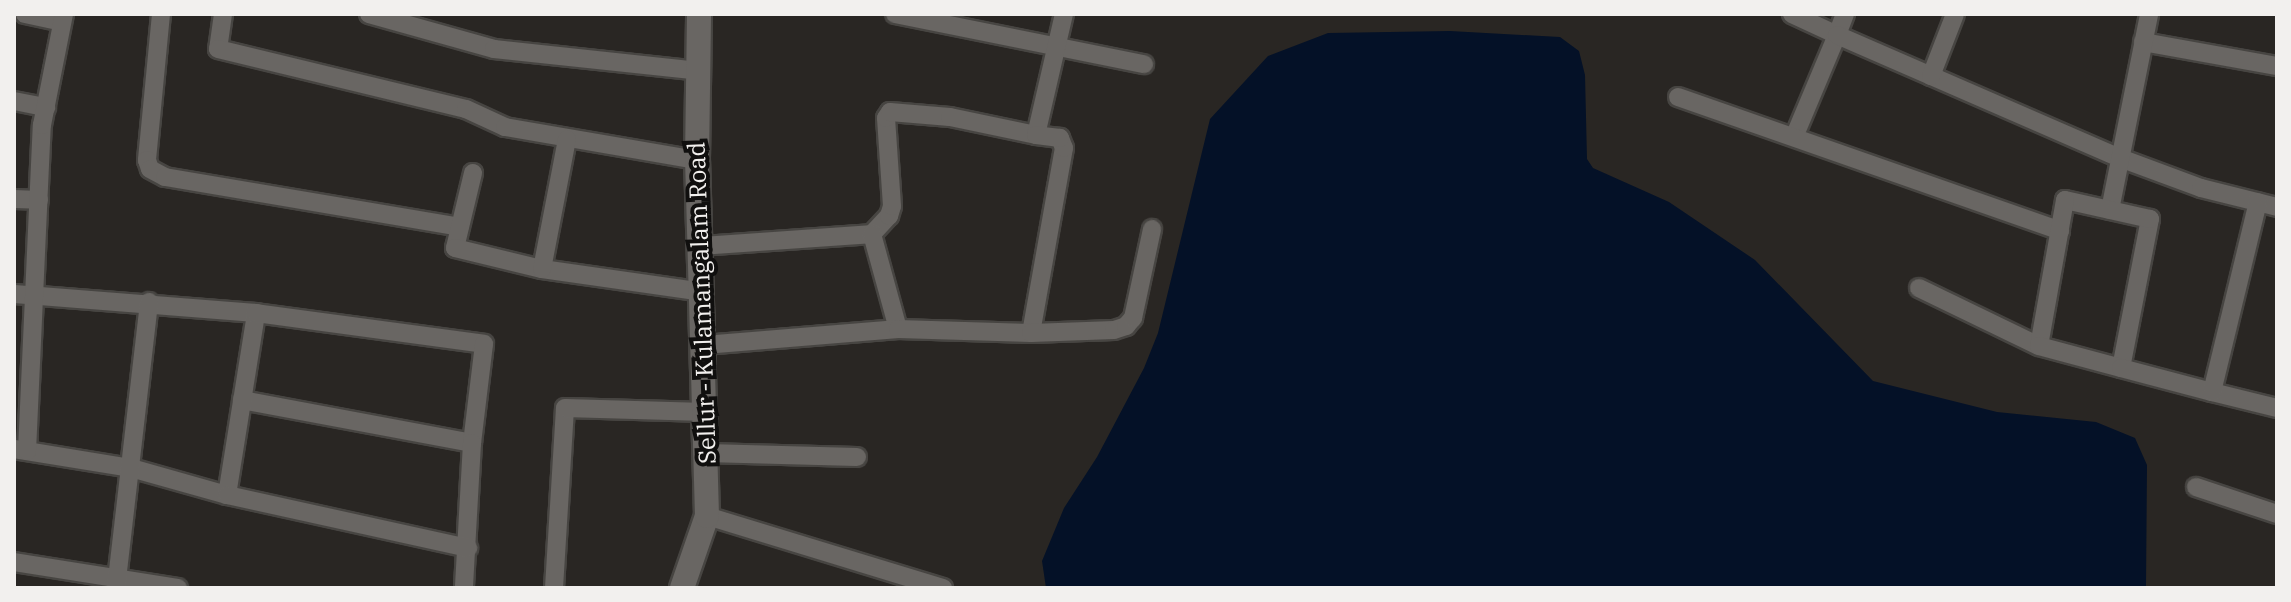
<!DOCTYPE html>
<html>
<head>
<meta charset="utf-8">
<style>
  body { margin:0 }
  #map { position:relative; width:2291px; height:602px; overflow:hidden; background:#292623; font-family:"IBM Plex Serif",serif }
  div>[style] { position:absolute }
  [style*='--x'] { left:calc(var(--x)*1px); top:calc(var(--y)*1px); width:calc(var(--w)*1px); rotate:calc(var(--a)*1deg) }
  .water>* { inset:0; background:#041127 }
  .roads { filter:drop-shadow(2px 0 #474542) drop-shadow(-2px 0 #474542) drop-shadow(0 2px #474542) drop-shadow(0 -2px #474542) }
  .minor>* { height:18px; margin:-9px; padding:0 9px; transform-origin:9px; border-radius:9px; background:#696663 }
  .secondary>* { height:24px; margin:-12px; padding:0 12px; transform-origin:12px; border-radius:12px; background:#696663 }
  span { translate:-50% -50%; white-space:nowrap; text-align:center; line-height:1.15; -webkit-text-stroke:8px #100f0e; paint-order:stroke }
  .street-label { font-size:24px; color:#f2f0ee }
  .frame { position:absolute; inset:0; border:16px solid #f2f0ee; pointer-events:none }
</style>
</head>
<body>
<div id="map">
  <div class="water">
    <div style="clip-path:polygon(1450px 31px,1560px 37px,1579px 51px,1585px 75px,1587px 159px,1593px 168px,1669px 202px,1755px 260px,1873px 381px,1997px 412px,2096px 422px,2135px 438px,2147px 465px,2146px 588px,1046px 588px,1042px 561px,1064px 508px,1097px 457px,1144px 368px,1158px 333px,1210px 119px,1268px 56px,1328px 33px)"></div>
  </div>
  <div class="roads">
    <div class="minor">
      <div style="--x:25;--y:14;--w:38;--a:12"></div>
      <div style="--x:161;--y:14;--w:147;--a:95.5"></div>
      <div style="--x:147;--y:160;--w:9;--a:72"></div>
      <div style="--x:150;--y:169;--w:17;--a:28"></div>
      <div style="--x:165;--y:177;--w:299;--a:9.6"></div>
      <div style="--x:223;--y:14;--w:35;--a:98"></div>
      <div style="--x:218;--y:49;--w:255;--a:13.6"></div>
      <div style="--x:466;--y:109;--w:43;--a:24.8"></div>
      <div style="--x:505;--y:127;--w:195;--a:9.8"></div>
      <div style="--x:369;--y:14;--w:130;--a:15.6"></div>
      <div style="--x:494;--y:49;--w:206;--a:6.1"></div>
      <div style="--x:895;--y:14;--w:254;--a:11.4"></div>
      <div style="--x:1792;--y:14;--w:50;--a:25"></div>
      <div style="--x:1837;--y:35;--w:108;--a:112.8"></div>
      <div style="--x:1845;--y:14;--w:22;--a:111"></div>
      <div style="--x:1837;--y:35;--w:309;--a:23.5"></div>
      <div style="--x:2120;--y:158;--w:86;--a:20.3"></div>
      <div style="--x:2201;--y:188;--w:78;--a:14"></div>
      <div style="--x:2143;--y:42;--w:136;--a:10.2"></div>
      <div style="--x:1931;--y:76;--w:66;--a:-68.8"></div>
      <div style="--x:1678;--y:97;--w:405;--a:19.3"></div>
      <div style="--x:14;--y:101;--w:33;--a:11"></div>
      <div style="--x:473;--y:173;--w:77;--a:103.5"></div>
      <div style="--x:455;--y:248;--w:89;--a:13.6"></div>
      <div style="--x:542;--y:269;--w:163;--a:8.1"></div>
      <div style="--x:14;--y:199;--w:25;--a:2"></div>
      <div style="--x:2110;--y:210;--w:200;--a:-78.7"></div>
      <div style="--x:872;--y:234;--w:25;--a:-47"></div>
      <div style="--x:889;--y:216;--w:10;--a:-73"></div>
      <div style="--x:892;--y:206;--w:88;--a:-93.9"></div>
      <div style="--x:886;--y:118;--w:7;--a:-56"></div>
      <div style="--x:890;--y:112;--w:60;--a:4.8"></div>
      <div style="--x:950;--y:117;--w:88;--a:11.8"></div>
      <div style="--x:1036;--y:135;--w:124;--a:-77"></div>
      <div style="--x:701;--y:246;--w:171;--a:-4"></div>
      <div style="--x:872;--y:234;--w:98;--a:74.7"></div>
      <div style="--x:542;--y:269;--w:132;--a:-79.1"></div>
      <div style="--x:1919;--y:288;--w:133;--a:25.8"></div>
      <div style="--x:14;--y:294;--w:243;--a:4.5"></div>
      <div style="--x:1031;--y:333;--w:188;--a:-79.9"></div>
      <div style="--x:1064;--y:148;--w:11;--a:-112"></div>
      <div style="--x:1060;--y:138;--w:24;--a:-173"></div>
      <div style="--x:704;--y:345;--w:195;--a:-4.7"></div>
      <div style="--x:898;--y:329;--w:133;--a:1.7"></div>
      <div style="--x:1031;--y:333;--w:83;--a:-2.1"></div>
      <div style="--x:1114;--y:330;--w:13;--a:-18"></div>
      <div style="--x:1126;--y:326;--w:11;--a:-49"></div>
      <div style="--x:1133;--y:318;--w:91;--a:-77.9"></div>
      <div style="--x:2121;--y:368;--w:152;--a:-79"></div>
      <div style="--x:2150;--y:219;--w:87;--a:-167.4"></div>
      <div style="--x:2065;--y:200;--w:148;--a:100.1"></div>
      <div style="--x:2039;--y:346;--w:85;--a:15"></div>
      <div style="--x:2121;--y:368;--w:94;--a:14.8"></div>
      <div style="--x:2212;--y:392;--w:67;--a:13.8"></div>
      <div style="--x:2212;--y:392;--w:195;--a:-76.4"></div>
      <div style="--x:242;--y:400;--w:234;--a:10.6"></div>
      <div style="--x:14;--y:449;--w:119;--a:9.2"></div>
      <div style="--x:131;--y:468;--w:100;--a:15.7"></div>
      <div style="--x:227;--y:495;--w:184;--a:-80.9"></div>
      <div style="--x:256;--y:313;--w:230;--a:7.7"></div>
      <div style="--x:484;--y:344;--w:100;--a:96.9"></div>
      <div style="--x:472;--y:443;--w:145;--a:93.2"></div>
      <div style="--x:27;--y:451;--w:326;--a:-87.4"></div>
      <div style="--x:42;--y:125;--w:113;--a:-78.8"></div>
      <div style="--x:706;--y:453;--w:151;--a:1.5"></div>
      <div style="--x:2196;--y:487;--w:85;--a:18.4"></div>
      <div style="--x:227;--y:495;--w:247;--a:12.4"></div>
      <div style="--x:707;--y:516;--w:247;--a:17"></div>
      <div style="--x:14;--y:562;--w:166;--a:9"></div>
      <div style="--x:116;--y:588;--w:288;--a:-83.4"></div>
      <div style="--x:554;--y:588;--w:180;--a:-86.5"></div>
      <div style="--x:565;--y:408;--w:140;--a:1.6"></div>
    </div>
    <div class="secondary">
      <div style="--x:682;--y:588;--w:76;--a:-70.9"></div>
      <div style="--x:707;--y:516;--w:356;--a:-91.6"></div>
      <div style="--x:697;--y:160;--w:146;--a:-89.2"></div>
    </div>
  </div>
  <div class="street-label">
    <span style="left:702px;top:303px;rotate:-92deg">Sellur - Kulamangalam Road</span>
  </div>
  <div class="frame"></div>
</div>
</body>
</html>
